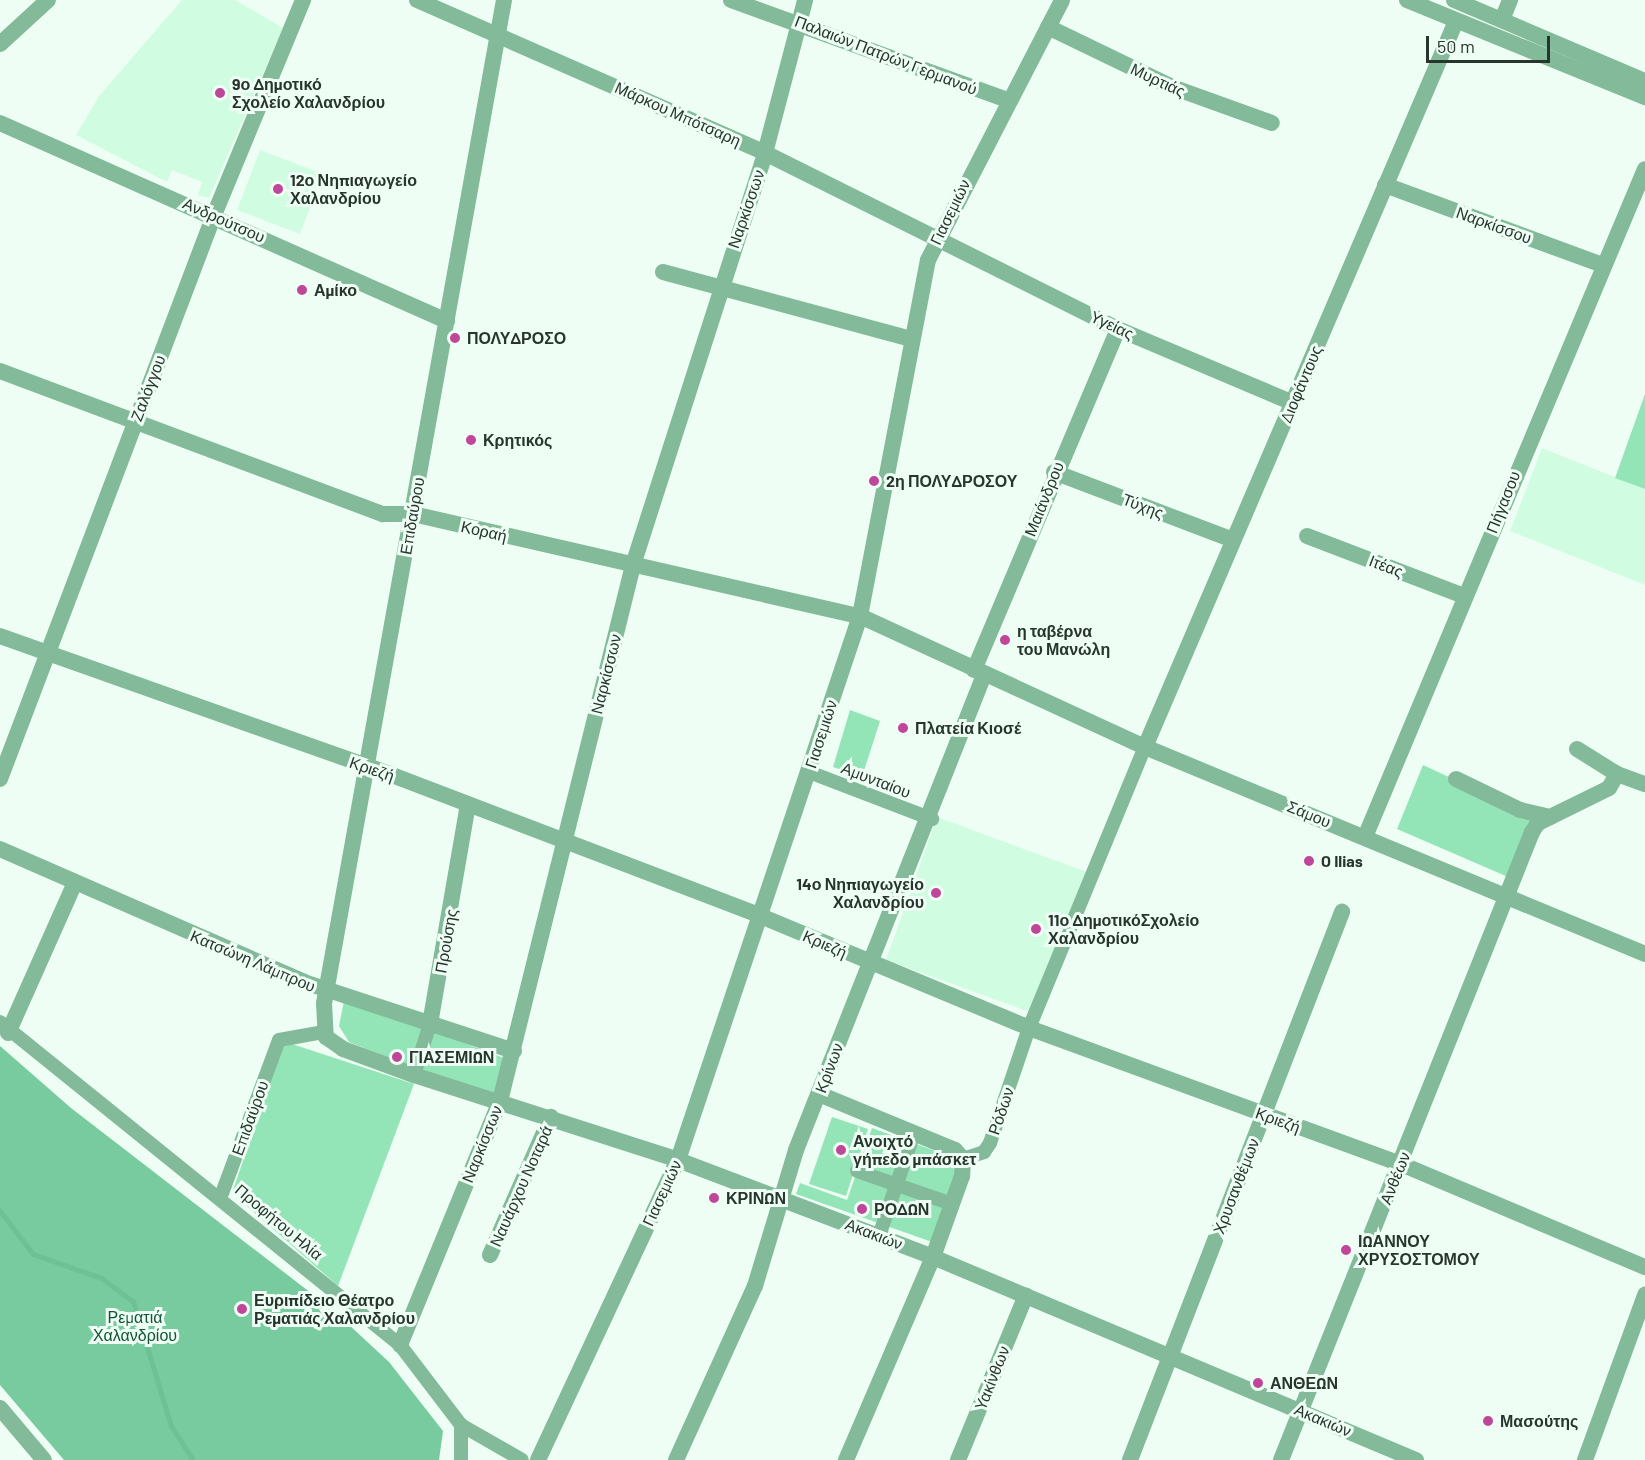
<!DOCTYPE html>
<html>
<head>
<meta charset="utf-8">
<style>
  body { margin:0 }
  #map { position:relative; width:1645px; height:1460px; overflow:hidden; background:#effef5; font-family:Barlow,sans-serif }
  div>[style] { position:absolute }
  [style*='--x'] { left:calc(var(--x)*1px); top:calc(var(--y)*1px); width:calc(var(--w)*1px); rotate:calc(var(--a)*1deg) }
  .built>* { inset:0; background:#d0fde2 }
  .green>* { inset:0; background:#93e5b7 }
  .forest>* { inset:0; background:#77cb9e }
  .stream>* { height:5px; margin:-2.5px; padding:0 2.5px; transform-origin:2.5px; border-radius:2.5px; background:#6dc194 }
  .pedestrian>* { height:14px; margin:-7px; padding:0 7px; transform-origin:7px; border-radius:7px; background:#82ba9a }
  .minor>* { height:16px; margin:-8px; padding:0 8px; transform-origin:8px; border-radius:8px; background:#82ba9a }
  .tertiary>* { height:16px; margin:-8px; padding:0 8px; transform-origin:8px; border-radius:8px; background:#82ba9a }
  .dots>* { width:16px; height:16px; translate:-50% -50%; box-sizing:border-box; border:3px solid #effef5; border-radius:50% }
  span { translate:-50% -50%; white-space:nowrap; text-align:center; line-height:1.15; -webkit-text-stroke:6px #effef5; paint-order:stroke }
  .street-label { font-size:16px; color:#27352d }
  .poi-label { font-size:16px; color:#27352d; font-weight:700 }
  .left { translate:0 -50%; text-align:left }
  .right { translate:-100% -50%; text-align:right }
  .park-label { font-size:16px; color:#125336 }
  .scale { position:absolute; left:1426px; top:36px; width:124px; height:27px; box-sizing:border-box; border:3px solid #27352d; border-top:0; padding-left:8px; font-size:18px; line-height:21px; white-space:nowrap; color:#27352d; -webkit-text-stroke:4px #effef5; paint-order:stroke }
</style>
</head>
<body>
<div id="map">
  <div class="built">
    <div style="clip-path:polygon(182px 0,235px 0,283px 28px,209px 198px,198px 195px,202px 182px,172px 170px,167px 182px,76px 135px,99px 96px)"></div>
    <div style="clip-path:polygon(260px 150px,323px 174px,300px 234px,237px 210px)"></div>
    <div style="clip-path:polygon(1542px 448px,1645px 489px,1645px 585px,1510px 531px)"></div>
    <div style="clip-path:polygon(937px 817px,1087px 872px,1035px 1014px,886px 960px)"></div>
  </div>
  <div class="green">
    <div style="clip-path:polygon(1645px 394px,1645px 489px,1615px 478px)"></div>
    <div style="clip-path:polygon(850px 710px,880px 721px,862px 777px,833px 767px)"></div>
    <div style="clip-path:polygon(1423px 765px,1533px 816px,1508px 877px,1397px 829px)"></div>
    <div style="clip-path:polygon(344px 1001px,423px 1029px,411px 1067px,349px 1042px,339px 1026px)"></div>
    <div style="clip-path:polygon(432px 1031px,504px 1058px,494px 1094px,420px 1072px)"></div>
    <div style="clip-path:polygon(292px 1044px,414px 1084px,338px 1286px,232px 1193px,282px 1047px)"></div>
    <div style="clip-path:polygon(832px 1117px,868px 1129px,846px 1196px,809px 1184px)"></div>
    <div style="clip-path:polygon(872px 1128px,960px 1160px,932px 1242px,796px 1194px,800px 1183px,847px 1200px)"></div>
  </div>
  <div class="forest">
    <div style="clip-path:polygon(0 1046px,71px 1108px,333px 1310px,389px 1362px,443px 1431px,439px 1460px,64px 1460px,0 1385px)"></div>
  </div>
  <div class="stream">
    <div style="--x:0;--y:1211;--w:54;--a:52.5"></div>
    <div style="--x:33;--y:1254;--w:72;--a:19.4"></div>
    <div style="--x:101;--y:1278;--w:39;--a:36"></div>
    <div style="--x:133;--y:1301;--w:131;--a:73.1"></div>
    <div style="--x:171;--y:1426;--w:40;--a:57.1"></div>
  </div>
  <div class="pedestrian">
    <div style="--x:809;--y:772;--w:132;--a:20.9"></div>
    <div style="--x:0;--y:1022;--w:514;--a:38.92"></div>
    <div style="--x:400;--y:1345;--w:101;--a:52.7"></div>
    <div style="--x:461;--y:1425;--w:70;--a:29.8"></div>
    <div style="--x:414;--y:1075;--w:53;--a:-72.6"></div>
    <div style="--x:963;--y:1159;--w:22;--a:-18"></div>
    <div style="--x:984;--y:1152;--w:11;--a:-56"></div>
    <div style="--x:990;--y:1143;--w:121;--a:-71.3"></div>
    <div style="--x:1029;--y:1028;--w:304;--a:-67.6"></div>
    <div style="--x:857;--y:1171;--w:101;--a:19.2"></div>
    <div style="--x:221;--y:1196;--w:166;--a:-69.6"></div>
    <div style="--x:279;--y:1040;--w:46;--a:-10.1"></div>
    <div style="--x:879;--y:1236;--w:109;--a:-71.2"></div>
    <div style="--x:461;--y:1460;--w:35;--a:-90"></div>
  </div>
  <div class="minor">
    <div style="--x:417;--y:0;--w:380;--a:23.7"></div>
    <div style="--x:765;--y:153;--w:394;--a:26.5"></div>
    <div style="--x:1118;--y:329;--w:190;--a:22.9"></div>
    <div style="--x:731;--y:0;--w:294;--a:19.9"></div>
    <div style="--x:1502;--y:20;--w:22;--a:-68"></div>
    <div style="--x:1048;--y:27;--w:138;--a:25.8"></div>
    <div style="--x:1172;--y:87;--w:106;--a:19.8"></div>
    <div style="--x:0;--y:44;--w:65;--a:-42.5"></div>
    <div style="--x:0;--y:123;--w:489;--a:23.9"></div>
    <div style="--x:1385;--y:185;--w:232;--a:20.2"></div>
    <div style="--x:663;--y:272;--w:257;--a:15.1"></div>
    <div style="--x:0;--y:371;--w:409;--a:20.5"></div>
    <div style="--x:383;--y:514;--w:30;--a:0"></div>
    <div style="--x:413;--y:514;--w:458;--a:12.9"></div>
    <div style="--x:860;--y:616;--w:314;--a:24.7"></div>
    <div style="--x:1145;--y:747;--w:541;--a:22.49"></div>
    <div style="--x:1054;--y:472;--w:191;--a:20.8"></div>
    <div style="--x:1307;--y:536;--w:168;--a:20.9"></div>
    <div style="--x:0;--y:636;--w:416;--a:19.5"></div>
    <div style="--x:392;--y:775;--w:392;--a:20.9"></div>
    <div style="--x:758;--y:915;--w:294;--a:22.6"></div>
    <div style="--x:1029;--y:1028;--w:396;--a:20.1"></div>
    <div style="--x:1401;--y:1164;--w:265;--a:22.9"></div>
    <div style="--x:974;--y:670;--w:370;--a:-67.1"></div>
    <div style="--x:1145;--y:747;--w:790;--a:-66.81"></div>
    <div style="--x:1577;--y:749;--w:47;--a:32"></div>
    <div style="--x:0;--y:779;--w:603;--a:-69.22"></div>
    <div style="--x:214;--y:215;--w:233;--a:-67.5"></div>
    <div style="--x:1456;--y:779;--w:71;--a:25.8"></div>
    <div style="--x:1520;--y:810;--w:31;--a:13"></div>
    <div style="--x:1365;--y:837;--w:724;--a:-67.26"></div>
    <div style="--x:0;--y:849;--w:332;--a:23.6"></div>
    <div style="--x:304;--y:982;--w:221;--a:18.2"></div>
    <div style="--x:430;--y:1024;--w:222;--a:-80.2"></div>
    <div style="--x:8;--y:1033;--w:162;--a:-66"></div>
    <div style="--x:819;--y:1094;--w:147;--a:22.4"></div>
    <div style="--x:955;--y:1150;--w:12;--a:48"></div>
    <div style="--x:963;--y:1159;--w:17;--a:93"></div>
    <div style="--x:962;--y:1176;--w:86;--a:109.7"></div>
    <div style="--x:933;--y:1257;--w:221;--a:113.2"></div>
    <div style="--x:678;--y:1160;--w:574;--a:-71.5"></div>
    <div style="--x:860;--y:616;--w:362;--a:-79.2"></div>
    <div style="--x:928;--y:260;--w:292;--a:-62.7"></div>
    <div style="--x:490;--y:1255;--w:151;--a:-66.2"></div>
    <div style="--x:400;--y:1345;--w:264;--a:-67.7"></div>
    <div style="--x:500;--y:1101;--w:552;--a:-76.06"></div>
    <div style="--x:633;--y:565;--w:433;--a:-72.2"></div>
    <div style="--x:765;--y:153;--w:158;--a:-75.3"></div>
    <div style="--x:0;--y:1408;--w:68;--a:49.8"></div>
    <div style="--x:676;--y:1460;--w:191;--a:-65.6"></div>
    <div style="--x:755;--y:1286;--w:142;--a:-73.2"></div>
    <div style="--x:796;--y:1150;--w:511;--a:-68.41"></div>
    <div style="--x:958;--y:1460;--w:178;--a:-67.6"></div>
    <div style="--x:1130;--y:1460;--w:588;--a:-68.85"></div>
    <div style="--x:1281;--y:1460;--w:676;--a:-68.21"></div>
    <div style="--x:1532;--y:832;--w:11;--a:-56"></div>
    <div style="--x:1538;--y:823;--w:79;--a:-26.2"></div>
    <div style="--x:1609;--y:788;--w:16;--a:-60"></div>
    <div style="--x:1617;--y:774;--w:30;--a:20"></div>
    <div style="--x:1585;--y:1460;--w:176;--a:-70"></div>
  </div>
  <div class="tertiary">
    <div style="--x:504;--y:0;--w:1019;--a:100.17"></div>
    <div style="--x:324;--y:1003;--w:34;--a:87"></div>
    <div style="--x:326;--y:1037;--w:21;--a:35"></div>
    <div style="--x:343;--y:1049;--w:76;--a:20.1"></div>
    <div style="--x:414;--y:1075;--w:277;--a:17.8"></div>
    <div style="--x:678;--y:1160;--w:273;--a:20.8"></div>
    <div style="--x:933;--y:1257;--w:524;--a:22.8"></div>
    <div style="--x:1407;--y:0;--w:257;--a:22.2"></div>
    <div style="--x:1454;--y:0;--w:207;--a:23"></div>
    <div style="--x:538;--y:1460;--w:331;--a:-65"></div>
  </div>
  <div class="dots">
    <div style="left:220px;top:93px;background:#c04699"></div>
    <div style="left:278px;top:189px;background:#c04699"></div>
    <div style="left:302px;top:290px;background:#c04699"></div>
    <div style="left:455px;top:338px;background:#c04699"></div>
    <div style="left:471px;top:440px;background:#c04699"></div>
    <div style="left:874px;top:481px;background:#c04699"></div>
    <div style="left:1005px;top:640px;background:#c04699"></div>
    <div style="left:903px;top:728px;background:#c04699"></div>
    <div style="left:1309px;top:861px;background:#c04699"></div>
    <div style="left:936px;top:893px;background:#c04699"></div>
    <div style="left:1036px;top:929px;background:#c04699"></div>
    <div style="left:397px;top:1057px;background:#c04699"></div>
    <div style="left:841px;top:1150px;background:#c04699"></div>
    <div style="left:714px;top:1198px;background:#c04699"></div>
    <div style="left:862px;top:1209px;background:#c04699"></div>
    <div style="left:1346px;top:1250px;background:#c04699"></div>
    <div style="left:242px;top:1309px;background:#c04699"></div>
    <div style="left:1258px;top:1383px;background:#c04699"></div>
    <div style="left:1488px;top:1421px;background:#c04699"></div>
  </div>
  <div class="street-label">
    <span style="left:886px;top:55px;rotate:21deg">Παλαιών Πατρών Γερμανού</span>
    <span style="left:1158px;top:80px;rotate:25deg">Μυρτιάς</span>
    <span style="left:678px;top:114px;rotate:24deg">Μάρκου Μπότσαρη</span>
    <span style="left:746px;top:209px;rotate:-71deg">Ναρκίσσων</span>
    <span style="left:950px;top:212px;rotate:-64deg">Γιασεμιών</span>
    <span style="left:224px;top:220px;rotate:24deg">Ανδρούτσου</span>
    <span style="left:1494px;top:225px;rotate:20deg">Ναρκίσσου</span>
    <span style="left:1112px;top:325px;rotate:25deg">Υγείας</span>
    <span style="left:1301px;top:384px;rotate:-67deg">Διοφάντους</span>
    <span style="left:148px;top:388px;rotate:-69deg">Ζαλόγγου</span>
    <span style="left:1044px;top:499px;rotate:-68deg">Μαιάνδρου</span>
    <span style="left:1503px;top:502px;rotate:-68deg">Πήγασου</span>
    <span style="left:1143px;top:506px;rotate:21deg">Τύχης</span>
    <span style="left:412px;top:516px;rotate:-80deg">Επιδαύρου</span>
    <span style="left:484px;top:531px;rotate:13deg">Κοραή</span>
    <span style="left:1386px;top:566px;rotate:21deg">Ιτέας</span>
    <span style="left:606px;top:674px;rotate:-76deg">Ναρκίσσων</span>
    <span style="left:821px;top:734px;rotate:-72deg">Γιασεμιών</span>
    <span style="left:372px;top:769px;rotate:19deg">Κριεζή</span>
    <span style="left:876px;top:780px;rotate:21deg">Αμυνταίου</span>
    <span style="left:1309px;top:814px;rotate:22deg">Σάμου</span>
    <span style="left:446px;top:941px;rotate:-80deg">Προύσης</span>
    <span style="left:825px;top:944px;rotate:24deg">Κριεζή</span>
    <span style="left:253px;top:961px;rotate:23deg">Κατσώνη Λάμπρου</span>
    <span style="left:829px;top:1068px;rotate:-69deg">Κρίνων</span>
    <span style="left:1001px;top:1111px;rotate:-71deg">Ρόδων</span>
    <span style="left:250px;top:1118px;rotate:-70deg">Επιδαύρου</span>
    <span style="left:1278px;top:1120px;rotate:20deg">Κριεζή</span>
    <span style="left:482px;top:1144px;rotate:-68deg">Ναρκίσσων</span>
    <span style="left:1395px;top:1178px;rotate:-68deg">Ανθέων</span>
    <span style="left:521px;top:1186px;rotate:-66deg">Ναυάρχου Νοταρά</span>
    <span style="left:1236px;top:1186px;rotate:-69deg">Χρυσανθέμων</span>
    <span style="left:662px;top:1193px;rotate:-65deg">Γιασεμιών</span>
    <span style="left:279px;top:1222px;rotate:40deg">Προφήτου Ηλία</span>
    <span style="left:874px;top:1234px;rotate:21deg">Ακακιών</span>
    <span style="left:992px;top:1378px;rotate:-68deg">Υακίνθων</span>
    <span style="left:1323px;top:1420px;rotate:23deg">Ακακιών</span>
  </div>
  <div class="poi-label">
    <span class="left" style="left:232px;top:93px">9ο Δημοτικό<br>Σχολείο Χαλανδρίου</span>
    <span class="left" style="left:290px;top:189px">12ο Νηπιαγωγείο<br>Χαλανδρίου</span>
    <span class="left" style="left:314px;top:290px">Αμίκο</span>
    <span class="left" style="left:467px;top:338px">ΠΟΛΥΔΡΟΣΟ</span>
    <span class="left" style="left:483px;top:440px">Κρητικός</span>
    <span class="left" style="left:886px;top:481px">2η ΠΟΛΥΔΡΟΣΟΥ</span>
    <span class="left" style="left:1017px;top:640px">η ταβέρνα<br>του Μανώλη</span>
    <span class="left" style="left:915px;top:728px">Πλατεία Κιοσέ</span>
    <span class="left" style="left:1321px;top:861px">O Ilias</span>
    <span class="right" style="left:924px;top:893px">14ο Νηπιαγωγείο<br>Χαλανδρίου</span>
    <span class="left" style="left:1048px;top:929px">11ο ΔημοτικόΣχολείο<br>Χαλανδρίου</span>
    <span class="left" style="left:409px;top:1057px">ΓΙΑΣΕΜΙΩΝ</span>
    <span class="left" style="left:853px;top:1150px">Ανοιχτό<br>γήπεδο μπάσκετ</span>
    <span class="left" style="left:726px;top:1198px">ΚΡΙΝΩΝ</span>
    <span class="left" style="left:874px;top:1209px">ΡΟΔΩΝ</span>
    <span class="left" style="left:1358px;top:1250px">ΙΩΑΝΝΟΥ<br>ΧΡΥΣΟΣΤΟΜΟΥ</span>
    <span class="left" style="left:254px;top:1309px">Ευριπίδειο Θέατρο<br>Ρεματιάς Χαλανδρίου</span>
    <span class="left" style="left:1270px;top:1383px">ΑΝΘΕΩΝ</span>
    <span class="left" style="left:1500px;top:1421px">Μασούτης</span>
  </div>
  <div class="park-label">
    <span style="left:135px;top:1326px">Ρεματιά<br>Χαλανδρίου</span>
  </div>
  <div class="scale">50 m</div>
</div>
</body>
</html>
